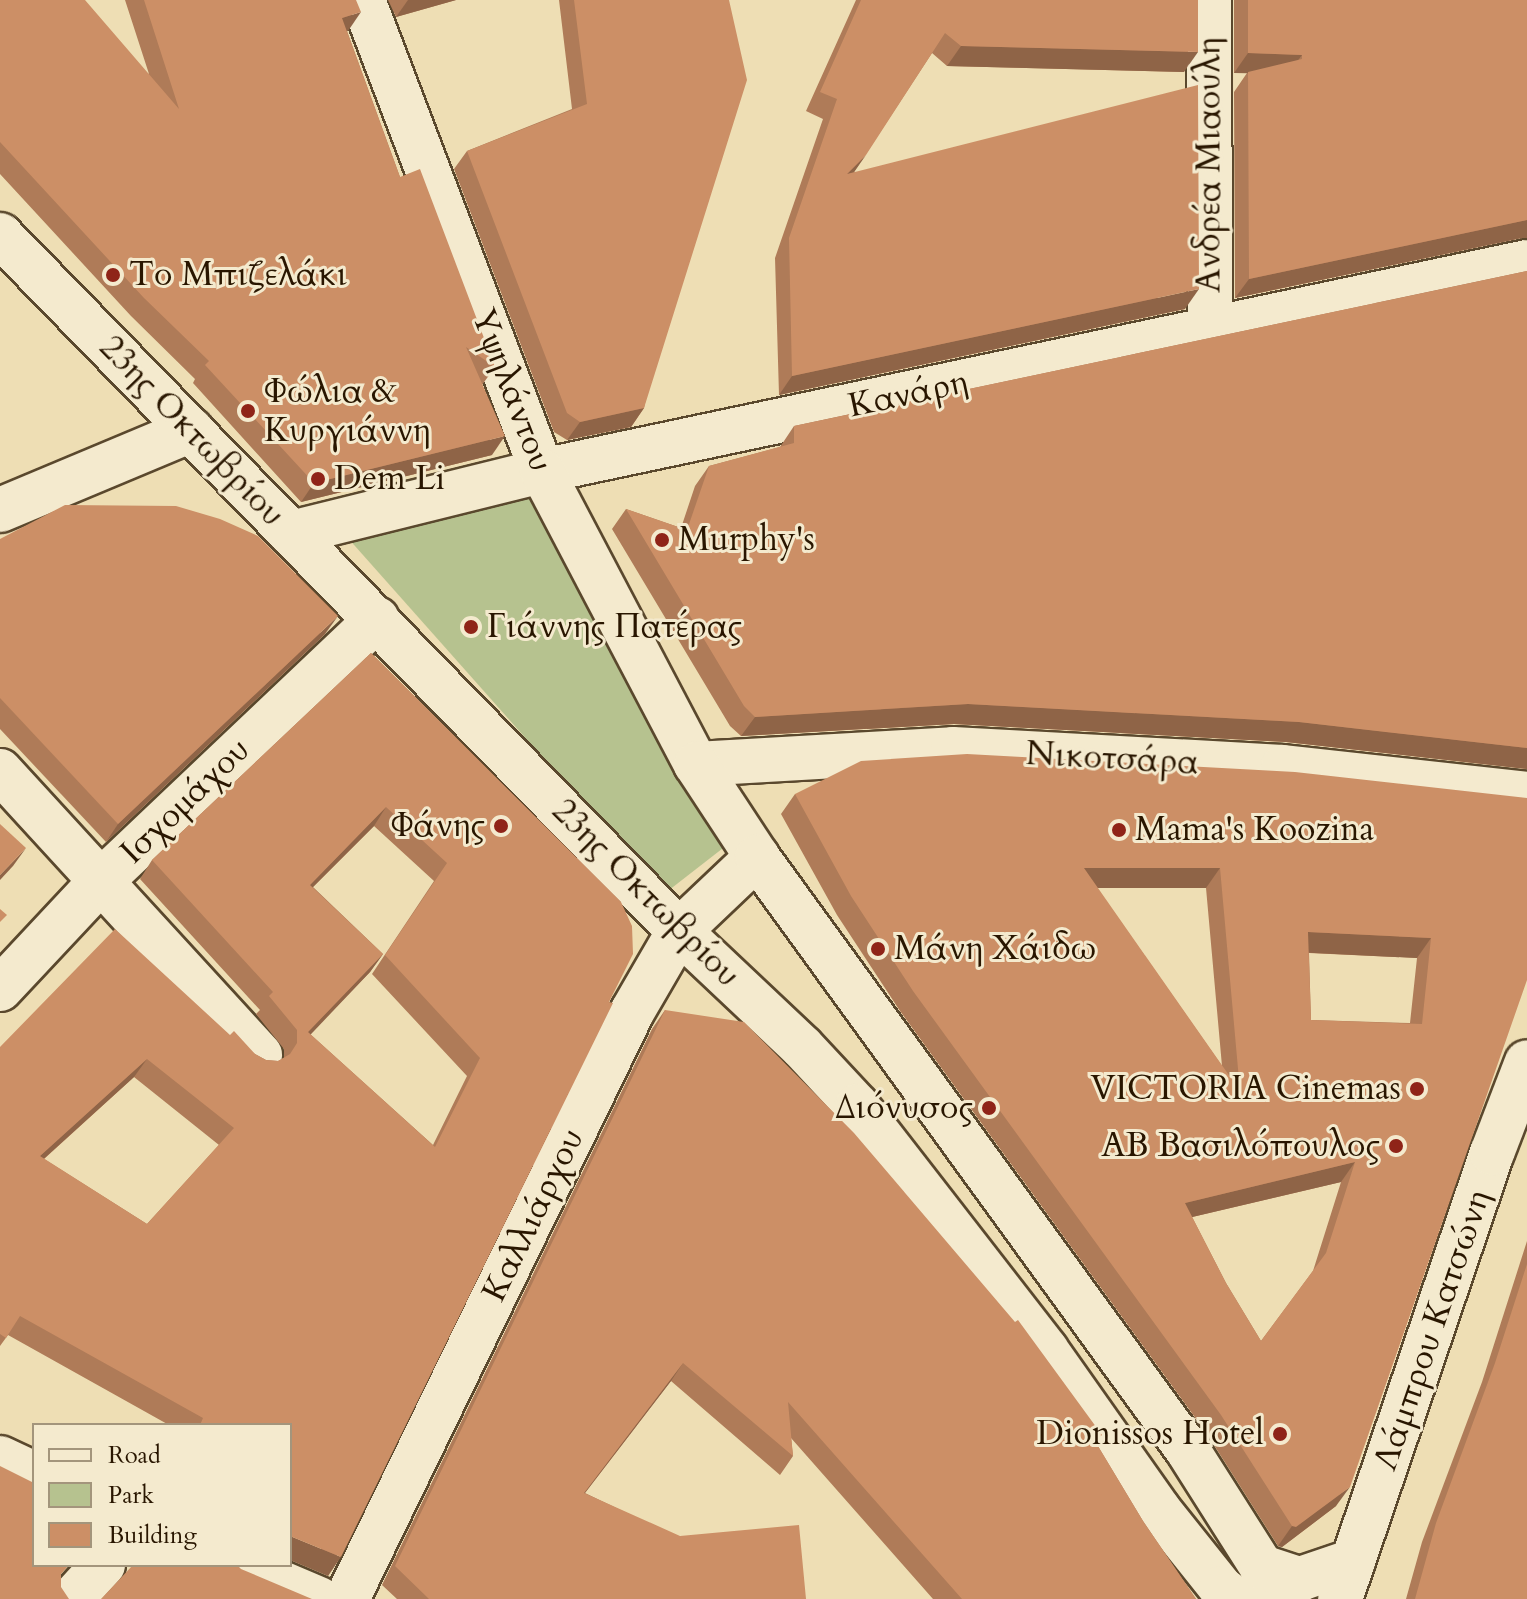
<!DOCTYPE html>
<html>
<head>
<meta charset="utf-8">
<style>
  body { margin:0 }
  #map { position:relative; width:1527px; height:1599px; overflow:hidden; background:#eedeb4; font-family:Cardo,serif }
  div>[style] { position:absolute }
  [style*='--x'] { left:calc(var(--x)*1px); top:calc(var(--y)*1px); width:calc(var(--w)*1px); rotate:calc(var(--a)*1deg) }
  .green>* { inset:0; background:#b6c28f }
  .roads { filter:drop-shadow(2px 0 #5a482d) drop-shadow(-2px 0 #5a482d) drop-shadow(0 2px #5a482d) drop-shadow(0 -2px #5a482d) }
  .street>* { height:44px; margin:-22px; padding:0 22px; transform-origin:22px; border-radius:22px; background:#f4eace }
  .secondary>* { height:44px; margin:-22px; padding:0 22px; transform-origin:22px; border-radius:22px; background:#f4eace }
  .wall>* { inset:0; background:#af7b58 }
  .shaded-wall>* { inset:0; background:#8f6447 }
  .building>* { inset:0; background:#cc8f66 }
  .dots>* { width:22px; height:22px; translate:-50% -50%; box-sizing:border-box; border:4px solid #f4eace; border-radius:50% }
  span { translate:-50% -50%; white-space:nowrap; text-align:center; line-height:1.15; -webkit-text-stroke:6px #f4eace; paint-order:stroke }
  .street-label { font-size:34px; color:#291600 }
  .poi-label { font-size:34px; color:#291600 }
  .left { translate:0 -50%; text-align:left }
  .right { translate:-100% -50%; text-align:right }
  .legend { position:absolute; left:32px; top:1423px; width:260px; height:144px; box-sizing:border-box; background:#f4eace; border:2px solid #a3957c; margin:0; padding:10px 14px; list-style:none; font-size:24px; color:#291600 }
  .legend li { display:flex; align-items:center; gap:16px; height:40px }
  .legend b { width:40px; border:2px solid #a3957c }
</style>
</head>
<body>
<div id="map">
  <div class="green">
    <div style="clip-path:polygon(528px 490px,727px 845px,664px 894px,347px 537px)"></div>
  </div>
  <div class="roads">
    <div class="street">
      <div style="--x:1209;--y:0;--w:330;--a:89.8"></div>
      <div style="--x:0;--y:510;--w:207;--a:-22.7"></div>
      <div style="--x:291;--y:533;--w:259;--a:-13.9"></div>
      <div style="--x:542;--y:471;--w:1007;--a:-11.98"></div>
      <div style="--x:696;--y:764;--w:257;--a:-3.3"></div>
      <div style="--x:953;--y:749;--w:330;--a:3.1"></div>
      <div style="--x:1283;--y:767;--w:245;--a:6.3"></div>
      <div style="--x:0;--y:771;--w:385;--a:47.5"></div>
      <div style="--x:0;--y:989;--w:146;--a:-46.9"></div>
      <div style="--x:100;--y:882;--w:382;--a:-43.5"></div>
      <div style="--x:0;--y:1458;--w:38;--a:25"></div>
      <div style="--x:239;--y:1565;--w:87;--a:23"></div>
      <div style="--x:72;--y:1599;--w:46;--a:-47.6"></div>
      <div style="--x:347;--y:1599;--w:653;--a:-64.1"></div>
      <div style="--x:632;--y:1012;--w:94;--a:-59.9"></div>
      <div style="--x:679;--y:931;--w:108;--a:-43.5"></div>
      <div style="--x:1340;--y:1599;--w:471;--a:-71.2"></div>
      <div style="--x:1492;--y:1153;--w:97;--a:-69"></div>
    </div>
    <div class="secondary">
      <div style="--x:363;--y:0;--w:504;--a:69.19"></div>
      <div style="--x:542;--y:471;--w:331;--a:62.3"></div>
      <div style="--x:696;--y:764;--w:111;--a:56.7"></div>
      <div style="--x:757;--y:857;--w:732;--a:54.01"></div>
      <div style="--x:1187;--y:1449;--w:140;--a:57.6"></div>
      <div style="--x:1262;--y:1567;--w:33;--a:78"></div>
      <div style="--x:0;--y:235;--w:972;--a:45.71"></div>
      <div style="--x:679;--y:931;--w:169;--a:43.3"></div>
      <div style="--x:802;--y:1047;--w:81;--a:47"></div>
      <div style="--x:857;--y:1106;--w:309;--a:52.2"></div>
      <div style="--x:1046;--y:1350;--w:194;--a:54.8"></div>
      <div style="--x:1158;--y:1509;--w:101;--a:51.4"></div>
      <div style="--x:1221;--y:1588;--w:18;--a:38"></div>
      <div style="--x:1262;--y:1567;--w:40;--a:18"></div>
      <div style="--x:1300;--y:1579;--w:56;--a:-18.8"></div>
    </div>
  </div>
  <div class="wall">
    <div style="clip-path:polygon(0 0,149px 74px,125px 0,356px 0,348px 31px,347px 31px,400px 177px,495px 367px,482px 385px,492px 455px,301px 502px,193px 383px,195px 379px,131px 316px,0 174px)"></div>
    <div style="clip-path:polygon(388px 0,456px 0,396px 17px)"></div>
    <div style="clip-path:polygon(559px 0,729px 0,644px 408px,631px 427px,567px 440px,554px 432px,454px 169px,467px 151px,572px 109px)"></div>
    <div style="clip-path:polygon(856px 0,1198px 0,1184px 72px,947px 66px,932px 53px,854px 172px,1185px 309px,779px 395px,775px 258px,823px 119px,806px 111px)"></div>
    <div style="clip-path:polygon(1234px 0,1527px 0,1527px 238px,1522px 238px,1235px 298px,1234px 92px,1247px 73px,1234px 73px)"></div>
    <div style="clip-path:polygon(1527px 271px,1527px 769px,1286px 742px,954px 724px,741px 736px,730px 726px,612px 529px,626px 509px,681px 528px,695px 486px,709px 466px,780px 447px,794px 426px)"></div>
    <div style="clip-path:polygon(0 539px,325px 634px,106px 842px,0 729px)"></div>
    <div style="clip-path:polygon(evenodd,371px 653px,621px 902px,328px 1576px,290px 1425px,169px 1425px,8px 1335px,0 1346px,0 1047px,230px 1035px,255px 1054px,266px 1060px,278px 1061px,284px 1058px,284px 1049px,256px 1014px,260px 1010px,140px 879px,152px 860px,371px 653px,374px 826px,434px 881px,372px 974px,467px 1076px,433px 1145px,310px 1034px,370px 972px,383px 954px,313px 887px,374px 826px,371px 653px,134px 1077px,219px 1145px,147px 1224px,44px 1159px,134px 1077px)"></div>
    <div style="clip-path:polygon(evenodd,795px 794px,1527px 798px,1336px 1506px,1282px 1547px,1278px 1546px,1207px 1434px,900px 1011px,837px 915px,781px 814px,795px 794px,1097px 888px,1206px 888px,1222px 1066px,1097px 888px,795px 794px,1309px 953px,1417px 958px,1410px 1023px,1311px 1020px,1309px 953px,795px 794px,1341px 1182px,1313px 1271px,1261px 1341px,1226px 1283px,1192px 1217px,1341px 1182px)"></div>
    <div style="clip-path:polygon(665px 1010px,1096px 1443px,1143px 1521px,1196px 1599px,933px 1599px,791px 1438px,793px 1456px,780px 1475px,671px 1381px,585px 1493px,806px 1599px,397px 1599px,382px 1585px,652px 1029px)"></div>
    <div style="clip-path:polygon(1527px 1241px,1527px 1599px,1406px 1599px,1422px 1542px,1482px 1382px)"></div>
  </div>
  <div class="shaded-wall">
    <div style="clip-path:polygon(408px 0,456px 0,396px 17px)"></div>
    <div style="clip-path:polygon(361px 12px,348px 31px,329px 36px,342px 18px)"></div>
    <div style="clip-path:polygon(961px 46px,1198px 52px,1184px 72px,947px 66px)"></div>
    <div style="clip-path:polygon(1248px 53px,1302px 55px,1288px 74px,1234px 73px)"></div>
    <div style="clip-path:polygon(866px 155px,852px 175px,847px 174px)"></div>
    <div style="clip-path:polygon(1527px 220px,1527px 238px,1522px 238px,1235px 298px,1249px 279px)"></div>
    <div style="clip-path:polygon(1199px 289px,1185px 309px,779px 395px,792px 376px)"></div>
    <div style="clip-path:polygon(644px 408px,631px 427px,567px 440px,580px 422px)"></div>
    <div style="clip-path:polygon(505px 436px,492px 455px,301px 502px,314px 483px)"></div>
    <div style="clip-path:polygon(338px 616px,325px 634px,106px 842px,118px 824px)"></div>
    <div style="clip-path:polygon(968px 704px,1299px 722px,1527px 748px,1527px 769px,1286px 742px,954px 724px,741px 736px,755px 717px)"></div>
    <div style="clip-path:polygon(386px 807px,374px 826px,297px 903px,310px 885px)"></div>
    <div style="clip-path:polygon(26px 848px,13px 866px,0 880px,0 875px)"></div>
    <div style="clip-path:polygon(1084px 868px,1220px 868px,1206px 888px,1070px 888px)"></div>
    <div style="clip-path:polygon(1308px 932px,1431px 938px,1417px 958px,1294px 952px)"></div>
    <div style="clip-path:polygon(383px 954px,370px 972px,295px 1051px,308px 1032px)"></div>
    <div style="clip-path:polygon(147px 1059px,134px 1077px,27px 1174px,40px 1156px)"></div>
    <div style="clip-path:polygon(1355px 1162px,1341px 1182px,1171px 1222px,1185px 1203px)"></div>
    <div style="clip-path:polygon(683px 1363px,671px 1381px,571px 1511px,584px 1493px)"></div>
    <div style="clip-path:polygon(1350px 1487px,1336px 1506px,1282px 1547px,1278px 1546px,1292px 1526px)"></div>
    <div style="clip-path:polygon(290px 1536px,341px 1557px,328px 1576px,290px 1560px)"></div>
  </div>
  <div class="building">
    <div style="clip-path:polygon(0 0,85px 0,179px 109px,144px 0,356px 0,361px 12px,342px 18px,400px 177px,420px 169px,495px 367px,466px 347px,505px 436px,314px 483px,205px 365px,209px 361px,144px 298px,0 142px)"></div>
    <div style="clip-path:polygon(574px 0,729px 0,747px 80px,644px 408px,580px 422px,567px 413px,467px 151px,587px 104px)"></div>
    <div style="clip-path:polygon(861px 0,1198px 0,1198px 52px,961px 46px,945px 33px,866px 155px,847px 174px,1198px 85px,1199px 289px,792px 376px,789px 238px,837px 99px,820px 92px)"></div>
    <div style="clip-path:polygon(1248px 0,1527px 0,1527px 220px,1249px 279px,1248px 72px,1302px 59px,1302px 55px,1248px 53px)"></div>
    <div style="clip-path:polygon(1527px 271px,1527px 748px,1299px 722px,968px 704px,755px 717px,744px 706px,626px 509px,687px 530px,709px 466px,794px 443px,794px 426px)"></div>
    <div style="clip-path:polygon(65px 505px,176px 506px,220px 519px,258px 536px,338px 616px,118px 824px,0 698px,0 539px)"></div>
    <div style="clip-path:polygon(evenodd,371px 653px,621px 902px,632px 926px,633px 954px,609px 1002px,613px 1003px,341px 1557px,290px 1536px,290px 1425px,200px 1425px,203px 1418px,20px 1316px,6px 1338px,0 1334px,0 1047px,115px 929px,230px 1035px,234px 1031px,255px 1054px,266px 1060px,278px 1061px,290px 1054px,297px 1043px,297px 1030px,269px 996px,273px 992px,152px 860px,371px 653px,386px 807px,447px 863px,385px 955px,480px 1058px,435px 1147px,308px 1032px,383px 954px,310px 885px,386px 807px,371px 653px,147px 1059px,234px 1128px,147px 1224px,40px 1156px,147px 1059px)"></div>
    <div style="clip-path:polygon(evenodd,967px 754px,1295px 772px,1527px 798px,1527px 980px,1350px 1487px,1296px 1527px,1292px 1526px,1221px 1415px,913px 991px,851px 896px,795px 794px,861px 761px,967px 754px,1084px 868px,1220px 868px,1240px 1091px,1084px 868px,967px 754px,1308px 932px,1431px 938px,1422px 1024px,1311px 1020px,1308px 932px,967px 754px,1355px 1162px,1326px 1253px,1261px 1341px,1226px 1283px,1185px 1203px,1355px 1162px)"></div>
    <div style="clip-path:polygon(0 824px,26px 848px,0 875px)"></div>
    <div style="clip-path:polygon(0 909px,7px 915px,0 922px)"></div>
    <div style="clip-path:polygon(665px 1010px,744px 1022px,854px 1133px,1015px 1322px,1018px 1320px,1102px 1435px,1095px 1441px,1143px 1521px,1196px 1599px,962px 1599px,788px 1402px,793px 1456px,683px 1363px,584px 1493px,680px 1536px,799px 1525px,806px 1599px,429px 1599px,395px 1566px)"></div>
    <div style="clip-path:polygon(1527px 1264px,1527px 1599px,1415px 1599px,1436px 1523px,1495px 1363px)"></div>
    <div style="clip-path:polygon(0 1466px,34px 1483px,34px 1565px,69px 1565px,61px 1574px,61px 1587px,69px 1599px,0 1599px)"></div>
    <div style="clip-path:polygon(133px 1565px,237px 1565px,241px 1569px,312px 1599px,101px 1599px)"></div>
  </div>
  <div class="dots">
    <div style="left:113px;top:275px;background:#8f2418"></div>
    <div style="left:248px;top:411px;background:#8f2418"></div>
    <div style="left:318px;top:479px;background:#8f2418"></div>
    <div style="left:662px;top:540px;background:#8f2418"></div>
    <div style="left:471px;top:627px;background:#8f2418"></div>
    <div style="left:501px;top:826px;background:#8f2418"></div>
    <div style="left:1119px;top:830px;background:#8f2418"></div>
    <div style="left:878px;top:949px;background:#8f2418"></div>
    <div style="left:1417px;top:1089px;background:#8f2418"></div>
    <div style="left:989px;top:1108px;background:#8f2418"></div>
    <div style="left:1396px;top:1146px;background:#8f2418"></div>
    <div style="left:1280px;top:1434px;background:#8f2418"></div>
  </div>
  <div class="street-label">
    <span style="left:1209px;top:165px;rotate:-90deg">Ανδρέα Μιαούλη</span>
    <span style="left:512px;top:390px;rotate:69deg">Υψηλάντου</span>
    <span style="left:908px;top:394px;rotate:-12deg">Κανάρη</span>
    <span style="left:192px;top:431px;rotate:46deg">23ης Οκτωβρίου</span>
    <span style="left:1112px;top:758px;rotate:3deg">Νικοτσάρα</span>
    <span style="left:185px;top:801px;rotate:-44deg">Ισχομάχου</span>
    <span style="left:646px;top:893px;rotate:45deg">23ης Οκτωβρίου</span>
    <span style="left:533px;top:1215px;rotate:-64deg">Καλλιάρχου</span>
    <span style="left:1432px;top:1330px;rotate:-71deg">Λάμπρου Κατσώνη</span>
  </div>
  <div class="poi-label">
    <span class="left" style="left:129px;top:275px">Το Μπιζελάκι</span>
    <span class="left" style="left:264px;top:411px">Φώλια &amp;<br>Κυργιάννη</span>
    <span class="left" style="left:334px;top:479px">Dem Li</span>
    <span class="left" style="left:678px;top:540px">Murphy's</span>
    <span class="left" style="left:487px;top:627px">Γιάννης Πατέρας</span>
    <span class="right" style="left:485px;top:826px">Φάνης</span>
    <span class="left" style="left:1135px;top:830px">Mama's Koozina</span>
    <span class="left" style="left:894px;top:949px">Μάνη Χάιδω</span>
    <span class="right" style="left:1401px;top:1089px">VICTORIA Cinemas</span>
    <span class="right" style="left:973px;top:1108px">Διόνυσος</span>
    <span class="right" style="left:1380px;top:1146px">ΑΒ Βασιλόπουλος</span>
    <span class="right" style="left:1264px;top:1434px">Dionissos Hotel</span>
  </div>
  <ul class="legend">
  <li><b style="height:10px;background:#f4eace"></b>Road</li>
  <li><b style="height:22px;background:#b6c28f"></b>Park</li>
  <li><b style="height:22px;background:#cc8f66"></b>Building</li>
  </ul>
</div>
</body>
</html>
